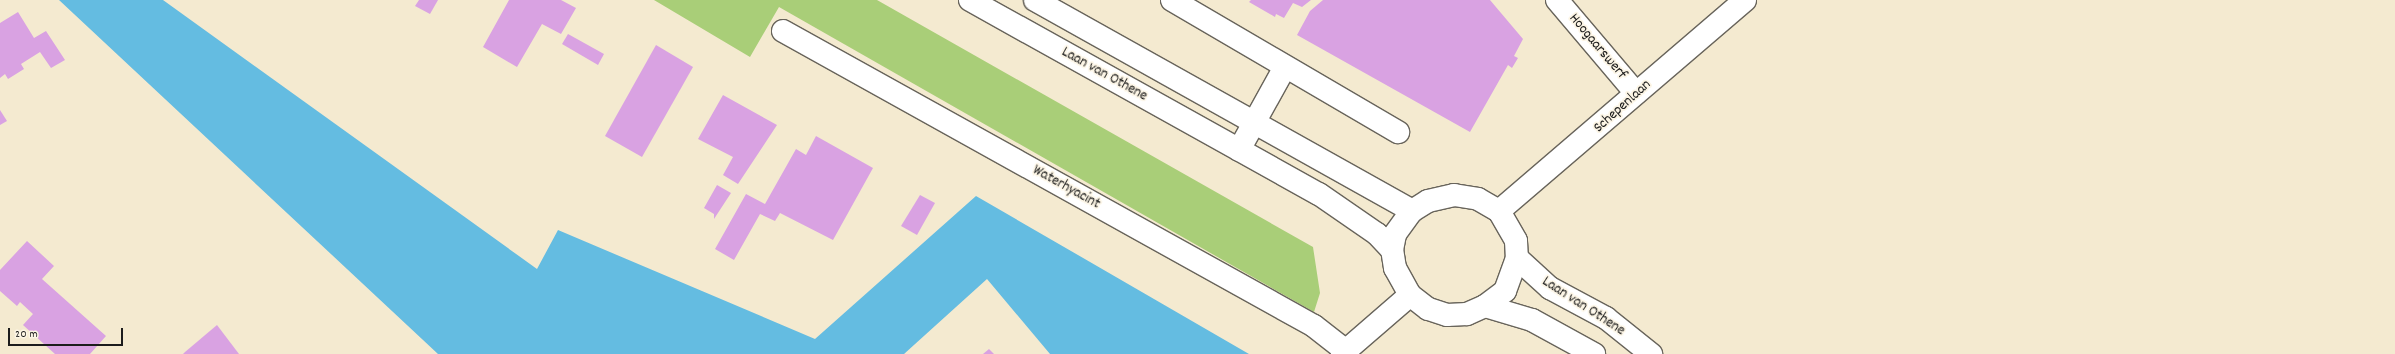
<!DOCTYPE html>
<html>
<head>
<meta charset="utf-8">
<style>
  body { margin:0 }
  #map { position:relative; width:2395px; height:354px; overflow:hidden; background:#f4ead0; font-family:Dekko,sans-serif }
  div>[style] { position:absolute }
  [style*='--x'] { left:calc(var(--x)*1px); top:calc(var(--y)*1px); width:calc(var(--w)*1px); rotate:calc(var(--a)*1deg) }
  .green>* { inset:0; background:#a9ce78 }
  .water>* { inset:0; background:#64bce1 }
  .building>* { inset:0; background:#d9a2e2 }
  .roads { filter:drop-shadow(1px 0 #68645b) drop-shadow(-1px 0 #68645b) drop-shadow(0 1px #68645b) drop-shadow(0 -1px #68645b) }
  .minor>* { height:22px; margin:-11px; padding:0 11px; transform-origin:11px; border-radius:11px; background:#fff }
  .tertiary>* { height:22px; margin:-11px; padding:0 11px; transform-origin:11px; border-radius:11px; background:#fff }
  span { translate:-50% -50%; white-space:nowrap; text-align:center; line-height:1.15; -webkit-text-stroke:3.5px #fcf5e5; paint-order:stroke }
  .street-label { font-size:15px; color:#1c1c1c }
  .scale { position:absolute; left:8px; top:328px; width:115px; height:18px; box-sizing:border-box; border:2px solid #1c1c1c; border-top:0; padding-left:5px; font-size:12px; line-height:14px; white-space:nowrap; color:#1c1c1c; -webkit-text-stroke:3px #fcf5e5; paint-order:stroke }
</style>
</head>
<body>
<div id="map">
  <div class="green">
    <div style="clip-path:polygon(654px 0,877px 0,1313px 247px,1320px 293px,1314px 312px,779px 7px,750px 57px)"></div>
  </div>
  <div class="water">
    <div style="clip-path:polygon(59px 0,163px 0,537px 269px,558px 230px,815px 339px,976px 196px,1249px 354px,1050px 354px,987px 279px,904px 354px,438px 354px)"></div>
  </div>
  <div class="building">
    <div style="clip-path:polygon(419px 0,438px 0,430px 14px,415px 6px)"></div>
    <div style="clip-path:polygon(509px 0,561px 0,576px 8px,561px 34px,542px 24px,517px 67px,483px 47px)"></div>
    <div style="clip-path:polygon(1251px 0,1311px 0,1302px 7px,1293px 3px,1284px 18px,1276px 14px,1275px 17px,1249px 2px)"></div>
    <div style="clip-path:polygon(1323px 0,1490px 0,1523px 39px,1514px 56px,1518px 58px,1512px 68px,1508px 65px,1470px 132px,1297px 35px,1310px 11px)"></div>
    <div style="clip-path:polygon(18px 12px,34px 38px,46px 31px,65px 60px,51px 68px,40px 52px,21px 64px,24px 69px,8px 79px,5px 74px,0 78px,0 23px)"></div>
    <div style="clip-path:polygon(568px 34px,604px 54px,598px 65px,562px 44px)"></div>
    <div style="clip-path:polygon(656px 45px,693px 67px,642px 157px,605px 136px)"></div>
    <div style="clip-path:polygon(723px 95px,777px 125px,738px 184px,723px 175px,733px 157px,698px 139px)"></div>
    <div style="clip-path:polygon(0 110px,7px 121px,0 125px)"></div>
    <div style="clip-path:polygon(816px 136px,873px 168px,833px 240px,780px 213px,775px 221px,760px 214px,734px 260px,715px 249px,746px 194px,765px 204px,796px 149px,806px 155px)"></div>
    <div style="clip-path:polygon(717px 185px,731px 193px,714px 219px,714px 214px,704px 208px)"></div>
    <div style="clip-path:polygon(920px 195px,935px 203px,917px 235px,901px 226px)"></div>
    <div style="clip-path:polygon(27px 241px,54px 266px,42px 279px,106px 336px,90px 354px,55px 354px,23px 325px,33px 314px,20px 302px,17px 306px,0 291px,0 270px)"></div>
    <div style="clip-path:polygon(217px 325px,239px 354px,183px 354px,185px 352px)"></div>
    <div style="clip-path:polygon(989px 349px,994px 354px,983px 354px)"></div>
  </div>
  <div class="roads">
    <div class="minor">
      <div style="--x:1172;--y:0;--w:262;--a:30.3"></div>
      <div style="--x:1557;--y:0;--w:122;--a:49.7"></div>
      <div style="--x:783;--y:31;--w:607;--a:29.05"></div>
      <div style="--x:1314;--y:326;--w:41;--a:38"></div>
      <div style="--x:1239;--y:150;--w:95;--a:-61"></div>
      <div style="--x:1499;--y:211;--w:324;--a:-40.6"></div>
      <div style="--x:1342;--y:354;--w:90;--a:-40.9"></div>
    </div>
    <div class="tertiary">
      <div style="--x:970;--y:0;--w:399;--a:29.1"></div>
      <div style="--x:1319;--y:194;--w:70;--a:34.6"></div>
      <div style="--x:1377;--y:234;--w:22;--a:47"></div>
      <div style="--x:1035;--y:0;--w:432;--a:29.2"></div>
      <div style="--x:1454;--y:195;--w:24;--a:9"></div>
      <div style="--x:1478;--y:199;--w:24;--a:30"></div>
      <div style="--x:1499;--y:211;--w:34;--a:60"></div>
      <div style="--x:1516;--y:241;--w:17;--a:87"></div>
      <div style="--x:1517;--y:258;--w:35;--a:110"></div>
      <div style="--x:1505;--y:291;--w:25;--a:143"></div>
      <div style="--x:1485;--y:306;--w:20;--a:156"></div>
      <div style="--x:1467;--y:314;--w:20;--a:177"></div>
      <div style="--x:1447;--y:315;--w:20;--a:-162"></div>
      <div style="--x:1428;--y:309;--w:23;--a:-142"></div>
      <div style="--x:1410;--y:295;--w:31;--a:-119"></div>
      <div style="--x:1395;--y:268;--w:18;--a:-99"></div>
      <div style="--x:1392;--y:250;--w:16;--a:-79"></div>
      <div style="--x:1395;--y:234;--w:29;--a:-54"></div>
      <div style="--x:1412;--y:211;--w:19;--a:-32"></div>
      <div style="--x:1428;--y:201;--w:27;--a:-13"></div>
      <div style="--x:1517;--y:258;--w:45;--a:42.3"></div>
      <div style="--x:1550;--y:288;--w:64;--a:28.2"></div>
      <div style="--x:1606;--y:318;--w:58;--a:38.7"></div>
      <div style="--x:1485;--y:306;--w:49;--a:16.6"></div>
      <div style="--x:1532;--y:320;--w:71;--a:28.7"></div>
    </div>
  </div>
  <div class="street-label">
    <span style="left:1597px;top:47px;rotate:50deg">Hoogaarswerf</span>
    <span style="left:1104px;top:75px;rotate:29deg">Laan van Othene</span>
    <span style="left:1623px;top:107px;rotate:-42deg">Schepenlaan</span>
    <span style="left:1066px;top:188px;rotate:29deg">Waterhyacint</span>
    <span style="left:1583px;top:307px;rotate:33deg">Laan van Othene</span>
  </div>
  <div class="scale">20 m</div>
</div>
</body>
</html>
